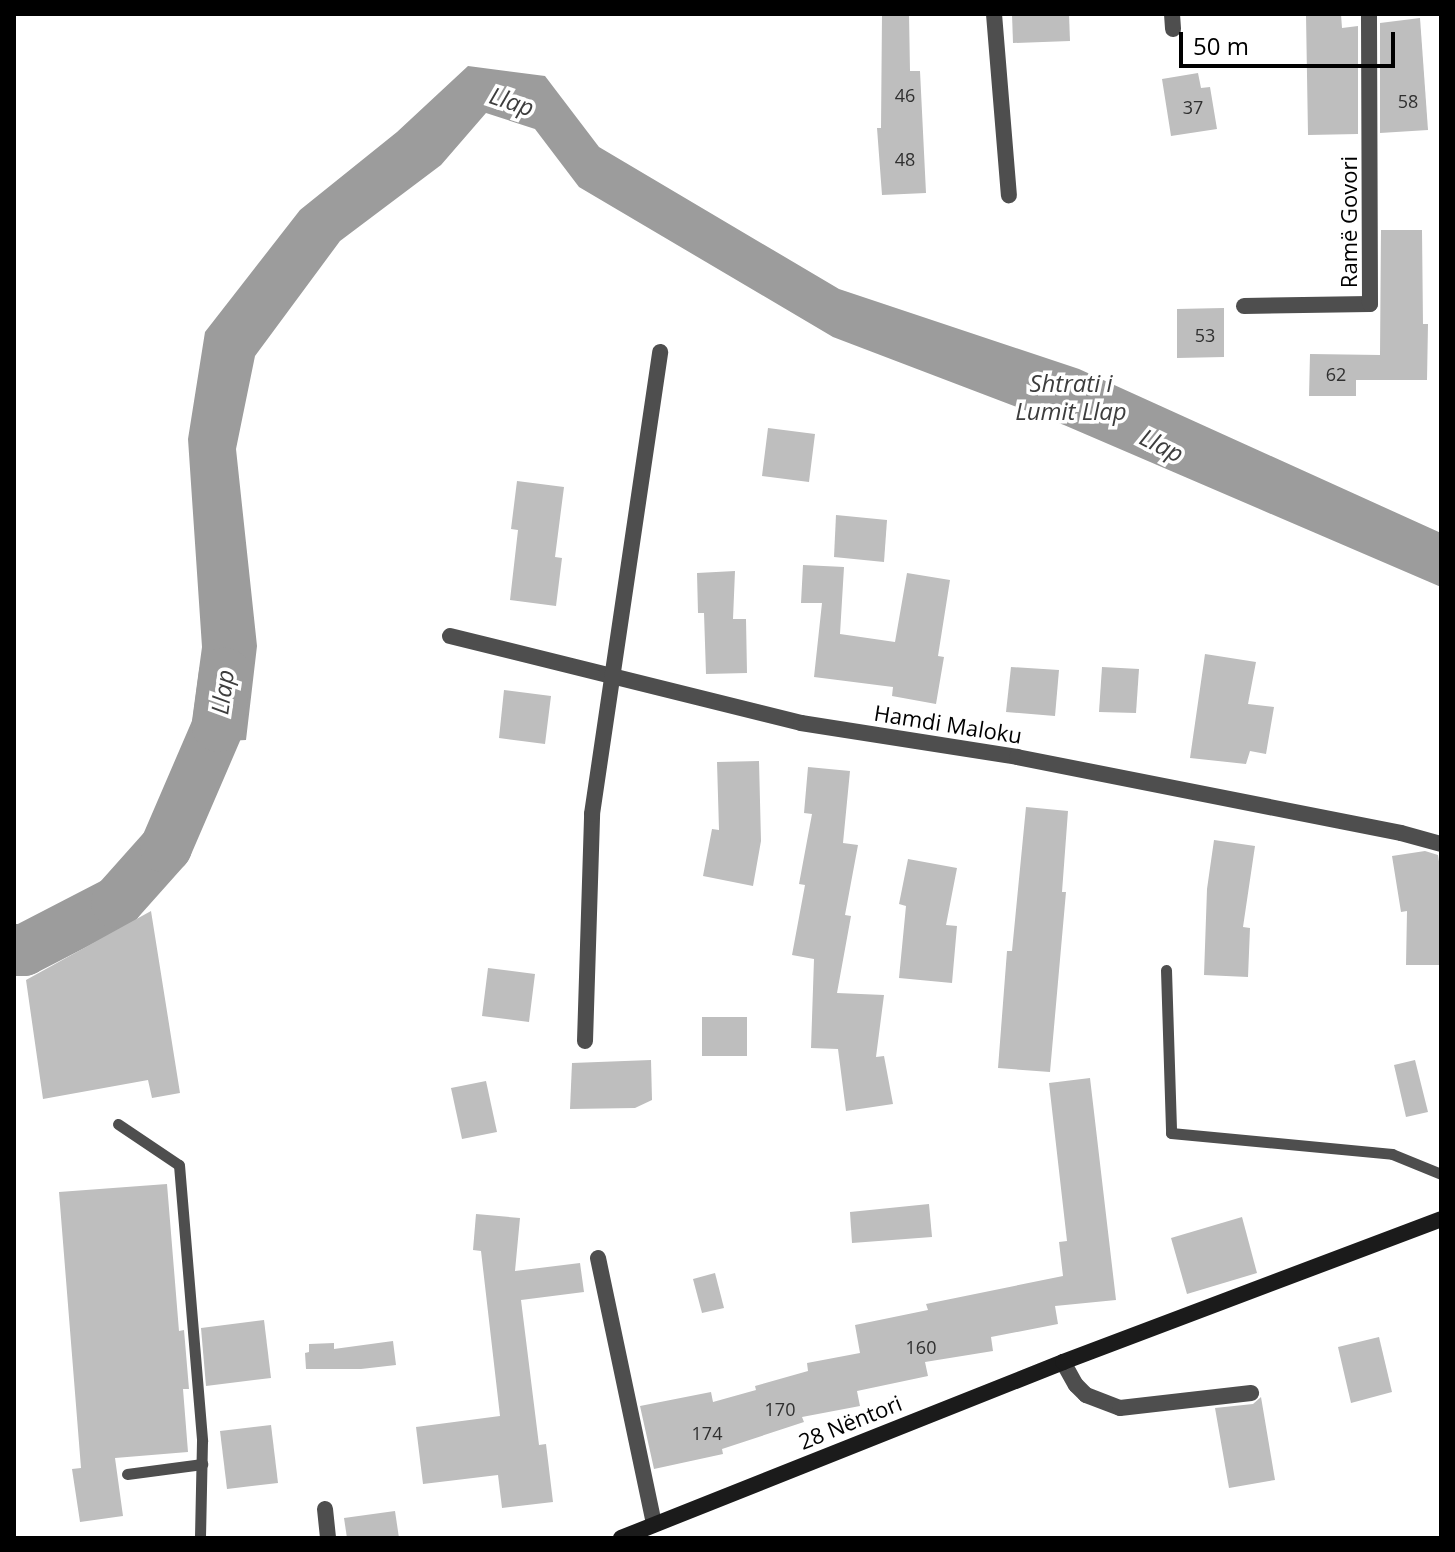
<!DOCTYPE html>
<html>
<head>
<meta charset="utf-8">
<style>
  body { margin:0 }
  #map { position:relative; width:1455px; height:1552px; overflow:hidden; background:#fff; font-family:"Open Sans",sans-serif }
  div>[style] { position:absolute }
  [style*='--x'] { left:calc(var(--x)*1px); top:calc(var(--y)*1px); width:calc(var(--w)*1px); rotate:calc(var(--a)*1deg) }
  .water>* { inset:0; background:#9c9c9c }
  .river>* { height:52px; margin:-26px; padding:0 26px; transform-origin:26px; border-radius:26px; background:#9c9c9c }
  .building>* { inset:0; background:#bebebe }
  .lane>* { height:11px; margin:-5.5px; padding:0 5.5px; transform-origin:5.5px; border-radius:5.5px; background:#4e4e4e }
  .street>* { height:16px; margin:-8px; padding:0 8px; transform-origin:8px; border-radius:8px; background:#4e4e4e }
  .secondary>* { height:16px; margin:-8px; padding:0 8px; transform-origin:8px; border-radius:8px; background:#1b1b1b }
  span { translate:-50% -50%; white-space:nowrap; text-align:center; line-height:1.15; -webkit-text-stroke:7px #fff; paint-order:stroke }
  .number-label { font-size:18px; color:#303030 }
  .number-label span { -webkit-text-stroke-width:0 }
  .street-label { font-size:22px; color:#000 }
  .water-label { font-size:24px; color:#3d3d3d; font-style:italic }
  .frame { position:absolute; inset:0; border:16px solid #000; pointer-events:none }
  .scale { position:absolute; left:1179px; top:32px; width:216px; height:36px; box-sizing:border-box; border:4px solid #000; border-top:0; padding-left:10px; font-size:24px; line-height:28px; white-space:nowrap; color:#000; -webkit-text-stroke:6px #fff; paint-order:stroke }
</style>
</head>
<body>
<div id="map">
  <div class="water">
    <div style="clip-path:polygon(468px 66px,545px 76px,599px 147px,839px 289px,1079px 369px,1441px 533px,1441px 587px,1064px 425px,833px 337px,579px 187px,535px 129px,486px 113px,441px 165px,340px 241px,255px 356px,236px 449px,257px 646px,246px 740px,189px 743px,202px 647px,188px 439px,205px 332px,300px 210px,397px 132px)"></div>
  </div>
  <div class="river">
    <div style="--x:14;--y:950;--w:10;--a:0"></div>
    <div style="--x:24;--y:950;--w:105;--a:-27.3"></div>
    <div style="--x:117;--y:902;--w:74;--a:-48.3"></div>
    <div style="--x:166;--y:847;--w:132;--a:-66.7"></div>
    <div style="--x:218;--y:726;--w:53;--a:-82.5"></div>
  </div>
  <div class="building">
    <div style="clip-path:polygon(882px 14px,909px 14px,910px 71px,920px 71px,926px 193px,882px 195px,877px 128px,881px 128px)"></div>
    <div style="clip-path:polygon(1012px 14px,1069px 14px,1070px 41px,1013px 43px)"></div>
    <div style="clip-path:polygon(1341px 14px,1342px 28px,1358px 26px,1358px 134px,1308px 135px,1306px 15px)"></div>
    <div style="clip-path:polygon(1420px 18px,1428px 130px,1380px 133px,1380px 23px)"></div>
    <div style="clip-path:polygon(1198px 73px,1201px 88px,1210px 87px,1217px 129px,1171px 136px,1162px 79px)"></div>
    <div style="clip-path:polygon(1381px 230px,1422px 230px,1423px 324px,1428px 324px,1427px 380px,1356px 380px,1356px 396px,1309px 396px,1310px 354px,1380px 355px)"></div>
    <div style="clip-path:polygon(1224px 308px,1224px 357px,1177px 358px,1177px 309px)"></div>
    <div style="clip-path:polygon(768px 428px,815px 434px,809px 482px,762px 476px)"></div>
    <div style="clip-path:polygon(517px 481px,564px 487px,555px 557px,562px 558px,556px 606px,510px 600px,518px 530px,511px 529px)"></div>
    <div style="clip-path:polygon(836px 515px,887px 520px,884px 562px,834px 557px)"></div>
    <div style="clip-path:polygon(803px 565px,844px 567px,840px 634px,895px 642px,907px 573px,950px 580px,938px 656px,944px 657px,936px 704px,892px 696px,893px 687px,814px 677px,822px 603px,801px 603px)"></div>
    <div style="clip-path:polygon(735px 571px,733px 619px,746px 619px,747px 673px,706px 674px,704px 613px,698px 613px,697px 573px)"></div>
    <div style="clip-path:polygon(1205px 654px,1256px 662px,1248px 704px,1274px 707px,1266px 754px,1250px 751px,1246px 764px,1190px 758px)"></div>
    <div style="clip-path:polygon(1011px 667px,1059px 670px,1055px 716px,1006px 712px)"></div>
    <div style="clip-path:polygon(1102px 667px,1139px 669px,1136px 713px,1099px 712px)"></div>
    <div style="clip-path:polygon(504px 690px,551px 696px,545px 744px,499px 738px)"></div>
    <div style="clip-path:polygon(759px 761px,761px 841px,753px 886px,703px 876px,712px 829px,719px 830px,717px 762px)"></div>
    <div style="clip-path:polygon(808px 767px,850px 771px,843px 843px,858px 845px,845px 915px,851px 916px,837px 993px,884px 995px,876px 1057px,884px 1056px,893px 1104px,846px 1111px,838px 1049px,811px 1048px,814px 959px,792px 955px,805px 885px,799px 884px,812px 814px,804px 813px)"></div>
    <div style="clip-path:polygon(1026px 807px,1068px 811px,1062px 892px,1066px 892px,1050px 1072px,998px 1068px,1007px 951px,1012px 951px)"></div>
    <div style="clip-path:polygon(1214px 840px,1255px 846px,1243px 927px,1250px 928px,1248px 977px,1204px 975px,1207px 889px)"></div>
    <div style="clip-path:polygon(1425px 851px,1438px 855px,1441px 875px,1441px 965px,1406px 965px,1407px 911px,1401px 912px,1392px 856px)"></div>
    <div style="clip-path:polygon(908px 859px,957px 868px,946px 925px,957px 926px,952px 983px,899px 978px,906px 906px,899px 904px)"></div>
    <div style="clip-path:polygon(151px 911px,180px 1093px,152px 1098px,148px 1080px,43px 1099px,26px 980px)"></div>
    <div style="clip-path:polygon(488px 968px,535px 974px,529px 1022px,482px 1016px)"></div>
    <div style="clip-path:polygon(702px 1017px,747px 1017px,747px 1056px,702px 1056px)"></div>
    <div style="clip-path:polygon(651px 1060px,652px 1100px,635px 1108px,570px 1109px,572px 1063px)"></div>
    <div style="clip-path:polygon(1415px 1060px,1428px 1112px,1406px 1117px,1394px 1065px)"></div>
    <div style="clip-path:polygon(1090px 1078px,1116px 1300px,1055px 1306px,1058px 1324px,991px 1337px,993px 1351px,925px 1362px,928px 1376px,857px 1391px,860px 1406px,802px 1417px,804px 1422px,722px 1449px,723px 1454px,654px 1469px,640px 1406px,711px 1392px,713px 1402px,756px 1390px,755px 1386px,808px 1371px,807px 1363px,860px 1353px,855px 1325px,928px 1310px,926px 1304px,1063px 1276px,1059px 1242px,1067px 1241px,1049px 1083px)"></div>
    <div style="clip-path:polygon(486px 1081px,497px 1132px,462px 1139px,451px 1088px)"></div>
    <div style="clip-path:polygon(167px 1184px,179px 1331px,184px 1330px,189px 1389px,183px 1389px,188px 1452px,115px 1458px,123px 1516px,80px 1522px,72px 1469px,81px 1468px,59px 1192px)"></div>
    <div style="clip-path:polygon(929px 1204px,932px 1237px,852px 1243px,850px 1212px)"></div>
    <div style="clip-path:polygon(476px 1214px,520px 1218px,515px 1271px,580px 1263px,584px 1292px,521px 1300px,539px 1445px,546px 1444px,553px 1502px,502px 1508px,498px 1475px,423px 1484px,416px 1427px,500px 1416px,481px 1251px,473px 1250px)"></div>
    <div style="clip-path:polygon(1242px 1217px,1257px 1273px,1187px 1294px,1171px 1238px)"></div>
    <div style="clip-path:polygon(715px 1273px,724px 1308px,702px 1313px,693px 1279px)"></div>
    <div style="clip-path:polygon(264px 1320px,271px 1378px,206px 1386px,201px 1328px)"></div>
    <div style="clip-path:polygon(1379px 1337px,1392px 1392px,1351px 1403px,1338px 1347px)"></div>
    <div style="clip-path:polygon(393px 1341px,396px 1365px,361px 1369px,306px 1369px,305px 1353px,309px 1352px,309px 1344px,334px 1343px,334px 1349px)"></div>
    <div style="clip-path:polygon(1261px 1397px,1275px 1480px,1229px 1488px,1215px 1408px,1253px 1404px)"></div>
    <div style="clip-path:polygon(271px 1425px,278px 1483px,227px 1489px,220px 1431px)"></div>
    <div style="clip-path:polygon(395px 1511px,399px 1538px,347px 1538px,344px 1518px)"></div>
  </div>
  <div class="lane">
    <div style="--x:1166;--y:970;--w:163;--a:88.2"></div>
    <div style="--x:1171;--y:1133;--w:222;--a:5.4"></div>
    <div style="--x:1392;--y:1154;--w:53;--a:22.2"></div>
    <div style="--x:118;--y:1124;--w:73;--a:33.9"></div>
    <div style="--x:179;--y:1165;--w:277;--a:85.2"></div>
    <div style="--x:202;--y:1441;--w:97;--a:91.2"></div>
    <div style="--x:127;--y:1474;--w:76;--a:-7.6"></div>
  </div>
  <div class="street">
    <div style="--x:994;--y:14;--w:182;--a:85.3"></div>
    <div style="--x:1172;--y:14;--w:15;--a:86"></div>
    <div style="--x:1244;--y:306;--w:126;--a:-0.9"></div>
    <div style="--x:1370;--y:304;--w:290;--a:-90.2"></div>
    <div style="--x:450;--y:636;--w:362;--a:13.9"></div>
    <div style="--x:801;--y:723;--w:219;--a:8.9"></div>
    <div style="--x:1017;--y:757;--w:391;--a:11.2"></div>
    <div style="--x:1401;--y:833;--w:41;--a:15.4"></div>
    <div style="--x:585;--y:1041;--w:227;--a:-88.2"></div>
    <div style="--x:592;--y:814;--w:467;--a:-81.6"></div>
    <div style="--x:598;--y:1258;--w:272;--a:78.1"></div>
    <div style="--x:1063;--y:1362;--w:26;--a:61"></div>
    <div style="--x:1076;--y:1385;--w:14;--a:45"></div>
    <div style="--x:1086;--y:1395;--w:36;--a:21"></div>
    <div style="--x:1120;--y:1408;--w:132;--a:-6.5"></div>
    <div style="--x:325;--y:1509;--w:29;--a:84"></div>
  </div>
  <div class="secondary">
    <div style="--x:621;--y:1538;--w:476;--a:-21.7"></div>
    <div style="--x:1063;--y:1362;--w:404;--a:-20.7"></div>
  </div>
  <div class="number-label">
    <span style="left:905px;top:95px">46</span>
    <span style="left:1408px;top:101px">58</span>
    <span style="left:1193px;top:107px">37</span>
    <span style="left:905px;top:159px">48</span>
    <span style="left:1205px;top:335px">53</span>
    <span style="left:1336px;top:374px">62</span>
    <span style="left:921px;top:1347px">160</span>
    <span style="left:780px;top:1409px">170</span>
    <span style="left:707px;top:1433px">174</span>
  </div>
  <div class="street-label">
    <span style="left:1349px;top:222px;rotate:-90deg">Ramë Govori</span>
    <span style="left:948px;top:724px;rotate:9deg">Hamdi Maloku</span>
    <span style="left:850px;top:1422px;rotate:-22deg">28 Nëntori</span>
  </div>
  <div class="water-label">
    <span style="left:512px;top:101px;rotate:18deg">Llap</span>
    <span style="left:1071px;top:397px">Shtrati i<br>Lumit Llap</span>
    <span style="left:1162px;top:445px;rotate:27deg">Llap</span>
    <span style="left:222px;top:692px;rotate:-82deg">Llap</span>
  </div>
  <div class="frame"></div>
  <div class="scale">50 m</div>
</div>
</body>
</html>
